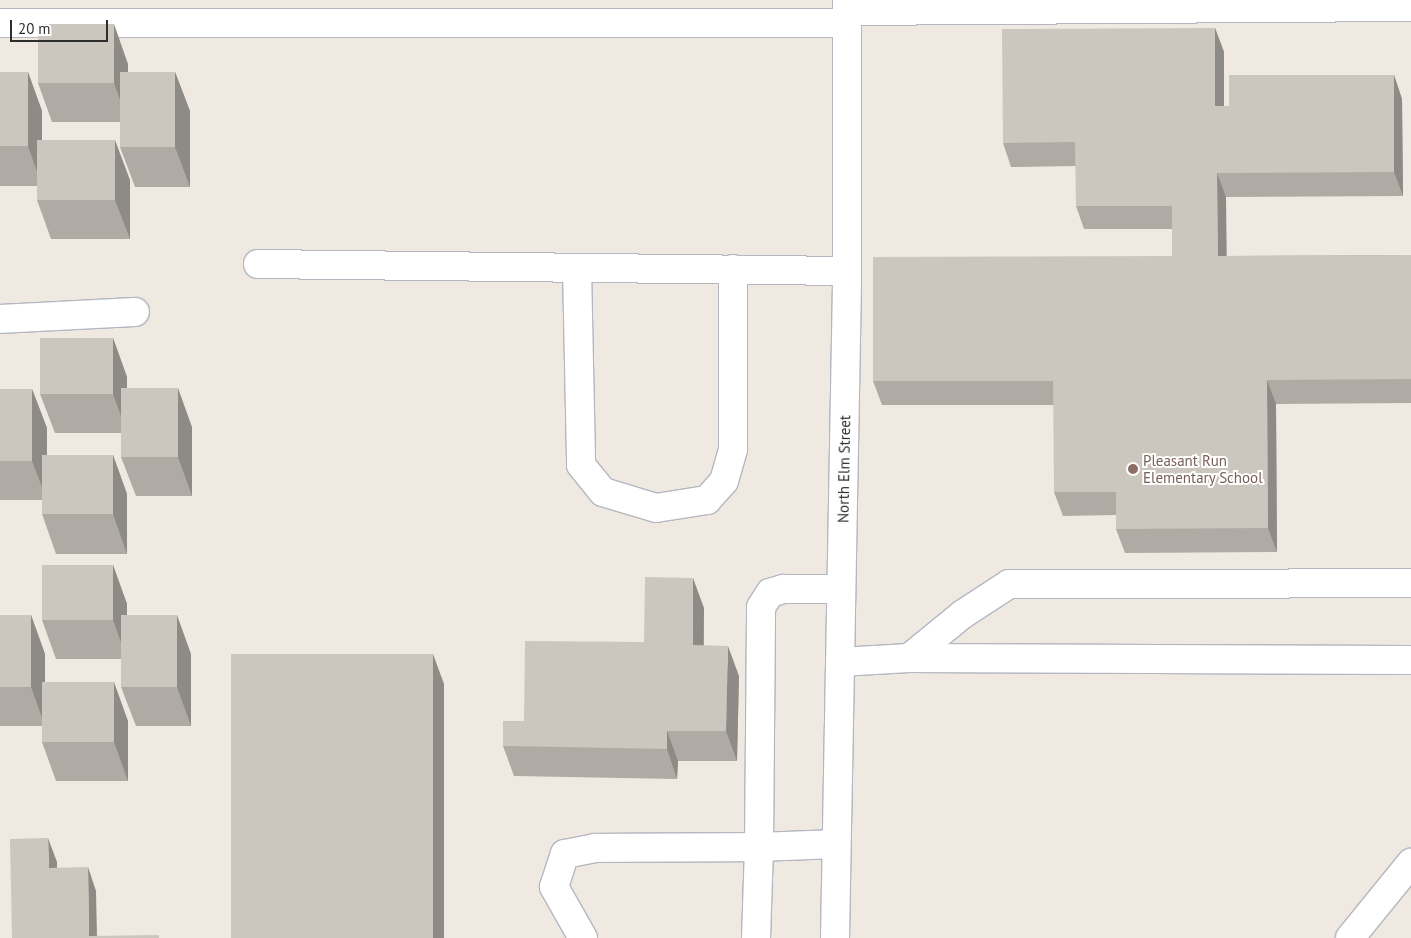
<!DOCTYPE html>
<html>
<head>
<meta charset="utf-8">
<style>
  body { margin:0 }
  #map { position:relative; width:1411px; height:938px; overflow:hidden; background:#efe9e1; font-family:"PT Sans",sans-serif }
  div>[style] { position:absolute }
  [style*='--x'] { left:calc(var(--x)*1px); top:calc(var(--y)*1px); width:calc(var(--w)*1px); rotate:calc(var(--a)*1deg) }
  .roads { filter:drop-shadow(1px 0 #b4b7c1) drop-shadow(-1px 0 #b4b7c1) drop-shadow(0 1px #b4b7c1) drop-shadow(0 -1px #b4b7c1) }
  .minor>* { height:28px; margin:-14px; padding:0 14px; transform-origin:14px; border-radius:14px; background:#fff }
  .wall>* { inset:0; background:#afaba4 }
  .shaded-wall>* { inset:0; background:#8e8b86 }
  .building>* { inset:0; background:#cbc7bf }
  .dots>* { width:14px; height:14px; translate:-50% -50%; box-sizing:border-box; border:2px solid #fff; border-radius:50% }
  span { translate:-50% -50%; white-space:nowrap; text-align:center; line-height:1.15; -webkit-text-stroke:4px #fff; paint-order:stroke }
  .education-label { font-size:15px; color:#785e54 }
  .left { translate:0 -50%; text-align:left }
  .street-label { font-size:15px; color:#2e2e2e }
  .scale { position:absolute; left:10px; top:20px; width:98px; height:22px; box-sizing:border-box; border:2px solid #2e2e2e; border-top:0; padding-left:6px; font-size:15px; line-height:18px; white-space:nowrap; color:#2e2e2e; -webkit-text-stroke:4px #fff; paint-order:stroke }
</style>
</head>
<body>
<div id="map">
  <div class="roads">
    <div class="minor">
      <div style="--x:847;--y:11;--w:564;--a:-0.41"></div>
      <div style="--x:0;--y:23;--w:847;--a:0"></div>
      <div style="--x:258;--y:264;--w:589;--a:0.68"></div>
      <div style="--x:577;--y:268;--w:197;--a:88.8"></div>
      <div style="--x:581;--y:465;--w:35;--a:51"></div>
      <div style="--x:603;--y:492;--w:55;--a:16.8"></div>
      <div style="--x:656;--y:508;--w:52;--a:-8.9"></div>
      <div style="--x:707;--y:500;--w:25;--a:-48"></div>
      <div style="--x:724;--y:481;--w:33;--a:-74"></div>
      <div style="--x:733;--y:449;--w:180;--a:-90"></div>
      <div style="--x:0;--y:319;--w:135;--a:-3"></div>
      <div style="--x:909;--y:658;--w:502;--a:0.23"></div>
      <div style="--x:840;--y:662;--w:69;--a:-3.3"></div>
      <div style="--x:909;--y:658;--w:70;--a:-39.2"></div>
      <div style="--x:963;--y:614;--w:55;--a:-33.1"></div>
      <div style="--x:1009;--y:584;--w:402;--a:-0.1"></div>
      <div style="--x:583;--y:938;--w:59;--a:-119.6"></div>
      <div style="--x:554;--y:887;--w:35;--a:-72"></div>
      <div style="--x:565;--y:854;--w:31;--a:-11"></div>
      <div style="--x:595;--y:848;--w:164;--a:-0.3"></div>
      <div style="--x:759;--y:847;--w:240;--a:-89.5"></div>
      <div style="--x:761;--y:607;--w:17;--a:-57"></div>
      <div style="--x:770;--y:593;--w:14;--a:-17"></div>
      <div style="--x:783;--y:589;--w:58;--a:0"></div>
      <div style="--x:756;--y:938;--w:91;--a:-88.1"></div>
      <div style="--x:759;--y:847;--w:77;--a:-2.2"></div>
      <div style="--x:835;--y:938;--w:655;--a:-88.95"></div>
      <div style="--x:847;--y:283;--w:283;--a:-90"></div>
      <div style="--x:1350;--y:938;--w:97;--a:-50.9"></div>
    </div>
  </div>
  <div class="wall">
    <div style="clip-path:polygon(1215px 28px,1224px 52px,1224px 106px,1229px 106px,1394px 75px,1402px 99px,1403px 196px,1226px 197px,1226px 256px,1411px 255px,1411px 403px,1276px 404px,1277px 552px,1125px 553px,1116px 529px,1116px 515px,1063px 516px,1054px 492px,1054px 405px,882px 405px,873px 381px,1172px 256px,1172px 229px,1084px 229px,1076px 206px,1076px 166px,1011px 167px,1003px 143px)"></div>
    <div style="clip-path:polygon(128px 64px,128px 72px,175px 72px,190px 111px,190px 187px,135px 187px,120px 147px,120px 122px,52px 122px,38px 83px)"></div>
    <div style="clip-path:polygon(0 72px,28px 72px,42px 111px,42px 140px,130px 180px,130px 239px,51px 239px,37px 200px,37px 186px,0 186px)"></div>
    <div style="clip-path:polygon(113px 338px,127px 377px,127px 388px,192px 427px,192px 496px,136px 496px,121px 457px,121px 433px,55px 433px,40px 394px)"></div>
    <div style="clip-path:polygon(0 389px,32px 389px,47px 428px,47px 455px,113px 455px,127px 494px,127px 554px,56px 554px,42px 514px,42px 500px,0 500px)"></div>
    <div style="clip-path:polygon(113px 565px,127px 604px,127px 615px,191px 654px,191px 726px,136px 726px,121px 687px,121px 659px,56px 659px,42px 620px)"></div>
    <div style="clip-path:polygon(704px 608px,704px 645px,739px 676px,737px 761px,678px 761px,677px 779px,514px 776px,503px 746px,524px 721px,644px 642px)"></div>
    <div style="clip-path:polygon(0 615px,31px 615px,45px 654px,45px 682px,128px 721px,128px 781px,56px 781px,42px 742px,42px 726px,0 726px)"></div>
  </div>
  <div class="shaded-wall">
    <div style="clip-path:polygon(114px 24px,128px 64px,128px 122px,114px 83px)"></div>
    <div style="clip-path:polygon(1215px 28px,1224px 52px,1224px 129px,1215px 106px)"></div>
    <div style="clip-path:polygon(28px 72px,42px 111px,42px 186px,28px 146px)"></div>
    <div style="clip-path:polygon(175px 72px,190px 111px,190px 187px,175px 147px)"></div>
    <div style="clip-path:polygon(1394px 75px,1402px 99px,1403px 196px,1394px 172px)"></div>
    <div style="clip-path:polygon(115px 140px,130px 180px,130px 239px,115px 200px)"></div>
    <div style="clip-path:polygon(1217px 173px,1226px 197px,1227px 279px,1218px 256px)"></div>
    <div style="clip-path:polygon(113px 338px,127px 377px,127px 433px,113px 394px)"></div>
    <div style="clip-path:polygon(1267px 380px,1276px 404px,1277px 552px,1268px 528px)"></div>
    <div style="clip-path:polygon(178px 388px,192px 427px,192px 496px,178px 457px)"></div>
    <div style="clip-path:polygon(32px 389px,47px 428px,47px 500px,32px 461px)"></div>
    <div style="clip-path:polygon(113px 455px,127px 494px,127px 554px,113px 514px)"></div>
    <div style="clip-path:polygon(113px 565px,127px 604px,127px 659px,113px 620px)"></div>
    <div style="clip-path:polygon(693px 578px,704px 608px,703px 675px,693px 645px)"></div>
    <div style="clip-path:polygon(31px 615px,45px 654px,45px 726px,31px 687px)"></div>
    <div style="clip-path:polygon(177px 615px,191px 654px,191px 726px,177px 687px)"></div>
    <div style="clip-path:polygon(728px 646px,739px 676px,737px 761px,726px 731px)"></div>
    <div style="clip-path:polygon(433px 654px,444px 684px,444px 938px,433px 938px)"></div>
    <div style="clip-path:polygon(114px 682px,128px 721px,128px 781px,114px 742px)"></div>
    <div style="clip-path:polygon(667px 731px,678px 761px,677px 779px,667px 749px)"></div>
    <div style="clip-path:polygon(48px 838px,57px 862px,57px 892px,49px 868px)"></div>
    <div style="clip-path:polygon(88px 867px,96px 891px,97px 938px,89px 936px)"></div>
  </div>
  <div class="building">
    <div style="clip-path:polygon(38px 24px,114px 24px,114px 83px,38px 83px)"></div>
    <div style="clip-path:polygon(1215px 28px,1215px 106px,1229px 106px,1229px 75px,1394px 75px,1394px 172px,1217px 173px,1218px 256px,1411px 255px,1411px 379px,1267px 380px,1268px 528px,1116px 529px,1116px 492px,1054px 492px,1053px 381px,873px 381px,873px 257px,1172px 256px,1172px 206px,1076px 206px,1075px 142px,1003px 143px,1002px 29px)"></div>
    <div style="clip-path:polygon(0 72px,28px 72px,28px 146px,0 146px)"></div>
    <div style="clip-path:polygon(120px 72px,175px 72px,175px 147px,120px 147px)"></div>
    <div style="clip-path:polygon(37px 140px,115px 140px,115px 200px,37px 200px)"></div>
    <div style="clip-path:polygon(40px 338px,113px 338px,113px 394px,40px 394px)"></div>
    <div style="clip-path:polygon(121px 388px,178px 388px,178px 457px,121px 457px)"></div>
    <div style="clip-path:polygon(0 389px,32px 389px,32px 461px,0 461px)"></div>
    <div style="clip-path:polygon(42px 455px,113px 455px,113px 514px,42px 514px)"></div>
    <div style="clip-path:polygon(42px 565px,113px 565px,113px 620px,42px 620px)"></div>
    <div style="clip-path:polygon(645px 577px,693px 578px,693px 645px,728px 646px,726px 731px,667px 731px,667px 749px,503px 746px,503px 721px,524px 721px,525px 641px,644px 642px)"></div>
    <div style="clip-path:polygon(0 615px,31px 615px,31px 687px,0 687px)"></div>
    <div style="clip-path:polygon(121px 615px,177px 615px,177px 687px,121px 687px)"></div>
    <div style="clip-path:polygon(231px 654px,433px 654px,433px 938px,231px 938px)"></div>
    <div style="clip-path:polygon(42px 682px,114px 682px,114px 742px,42px 742px)"></div>
    <div style="clip-path:polygon(48px 838px,49px 868px,88px 867px,89px 936px,159px 935px,159px 938px,12px 938px,10px 839px)"></div>
  </div>
  <div class="dots">
    <div style="left:1133px;top:469px;background:#8d6e63"></div>
  </div>
  <div class="education-label">
    <span class="left" style="left:1143px;top:469px">Pleasant Run<br>Elementary School</span>
  </div>
  <div class="street-label">
    <span style="left:844px;top:469px;rotate:-89deg">North Elm Street</span>
  </div>
  <div class="scale">20 m</div>
</div>
</body>
</html>
